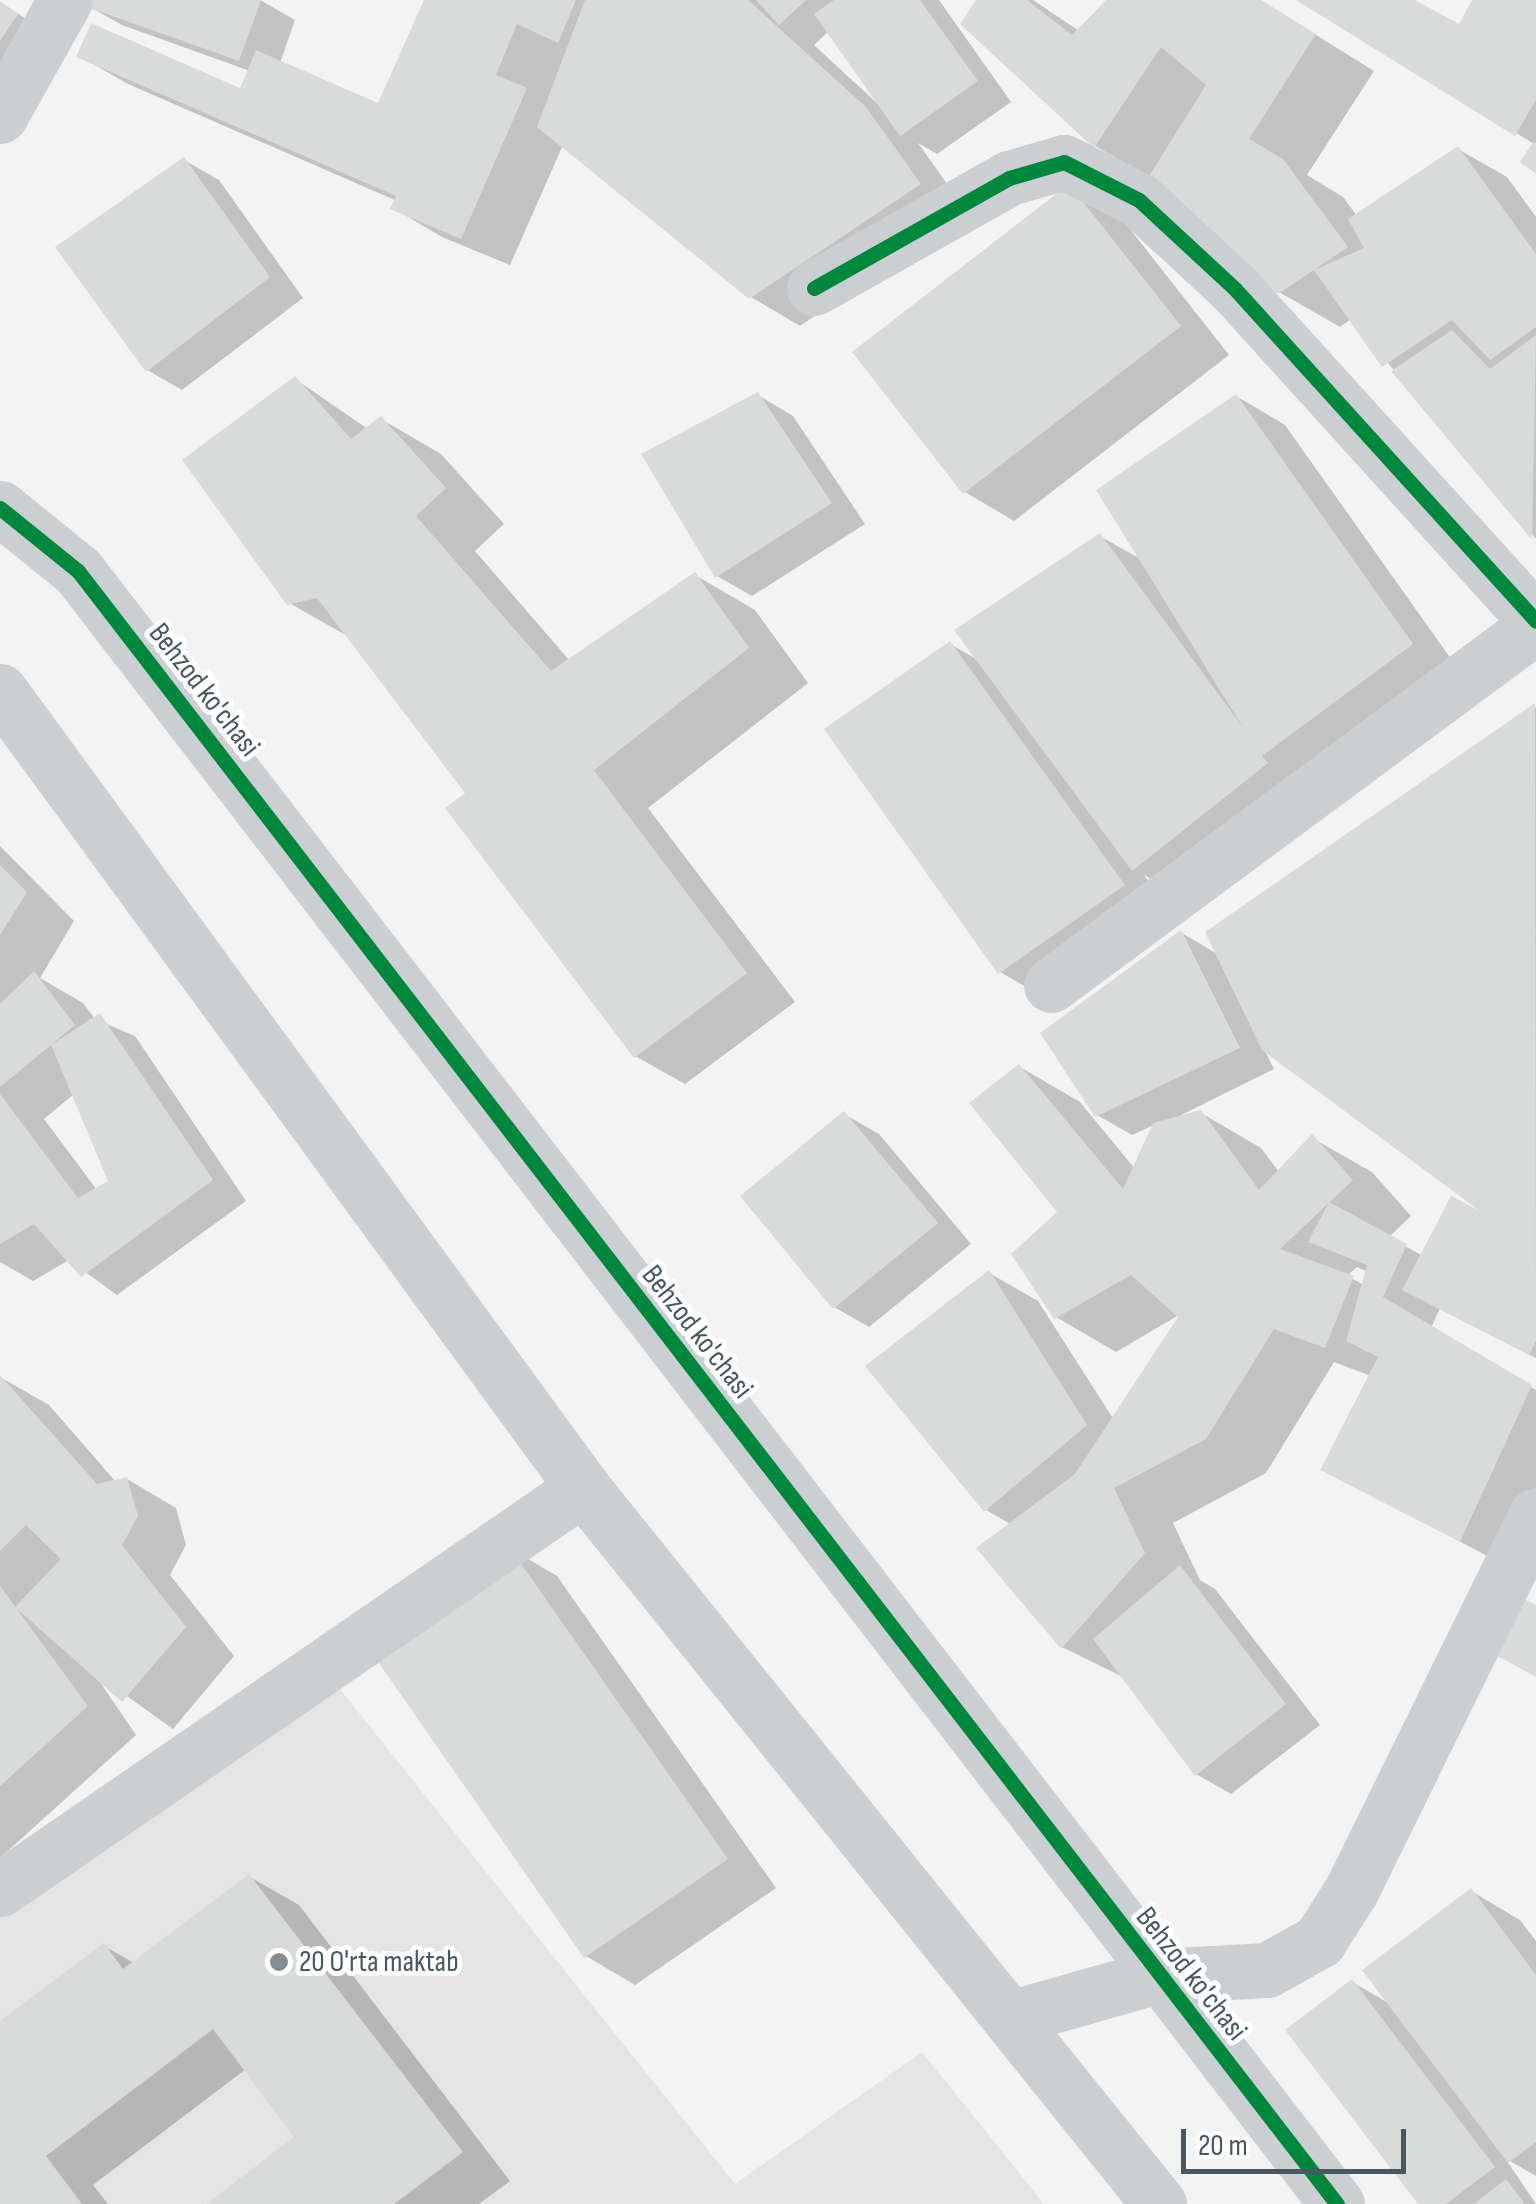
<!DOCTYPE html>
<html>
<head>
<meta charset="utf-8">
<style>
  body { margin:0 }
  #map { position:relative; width:1536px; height:2204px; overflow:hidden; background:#f3f3f3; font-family:"Sofia Sans Condensed",sans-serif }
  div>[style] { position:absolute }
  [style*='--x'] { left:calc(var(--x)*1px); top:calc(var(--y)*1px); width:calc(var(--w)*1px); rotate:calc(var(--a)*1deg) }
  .education>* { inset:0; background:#e4e4e5 }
  .shadow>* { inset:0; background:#0003 }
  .building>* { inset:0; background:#d9dbdb }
  .minor>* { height:55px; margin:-27.5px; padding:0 27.5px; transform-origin:27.5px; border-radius:27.5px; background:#cbcfd2 }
  .cycleway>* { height:15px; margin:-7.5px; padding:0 7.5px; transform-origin:7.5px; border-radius:7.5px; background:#00873e }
  .dots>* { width:28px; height:28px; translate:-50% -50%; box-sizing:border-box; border:5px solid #fff; border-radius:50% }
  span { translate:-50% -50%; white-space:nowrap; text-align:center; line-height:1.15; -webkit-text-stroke:10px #fff; paint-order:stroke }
  .street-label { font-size:30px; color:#475861 }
  .poi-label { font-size:30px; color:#475861 }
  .left { translate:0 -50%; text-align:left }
  .scale { position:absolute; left:1181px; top:2129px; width:225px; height:45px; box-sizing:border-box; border:5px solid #475861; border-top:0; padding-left:12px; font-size:30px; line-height:35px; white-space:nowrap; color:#475861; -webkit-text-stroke:8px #fff; paint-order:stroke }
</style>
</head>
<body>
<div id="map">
  <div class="education">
    <div style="clip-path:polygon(308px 1649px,735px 2184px,922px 2052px,1044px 2204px,0 2204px,0 1871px)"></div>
  </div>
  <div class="shadow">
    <div style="clip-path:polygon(evenodd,260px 0,295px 20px,280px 63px,380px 106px,426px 0,939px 0,1011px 102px,937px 154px,918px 143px,968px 213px,800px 326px,751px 297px,563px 145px,510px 265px,442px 237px,393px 208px,397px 201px,128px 84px,79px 56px,241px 92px,250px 71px,122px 25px,88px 6px,260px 0,829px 31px,879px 105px,814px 45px,829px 31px)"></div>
    <div style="clip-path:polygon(979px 0,1033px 0,1079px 31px,1109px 0,1260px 0,1374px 71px,1307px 175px,1343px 197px,1357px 216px,1458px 149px,1507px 177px,1536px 217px,1536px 539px,1351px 319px,1340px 327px,1279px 292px,1151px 178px,1095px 146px)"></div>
    <div style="clip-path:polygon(1301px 0,1409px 0,1460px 27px,1475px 0,1536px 0,1536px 170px,1534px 144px)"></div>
    <div style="clip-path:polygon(0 2px,65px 44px,0 108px)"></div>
    <div style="clip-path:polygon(184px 160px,219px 180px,303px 298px,182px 390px,147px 370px)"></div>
    <div style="clip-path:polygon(1069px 187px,1119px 215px,1229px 355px,1014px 521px,965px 492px)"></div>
    <div style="clip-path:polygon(295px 379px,368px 429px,381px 419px,441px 454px,504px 524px,475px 551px,570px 661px,695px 575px,755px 610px,808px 683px,648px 808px,795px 1002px,685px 1084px,635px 1056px,468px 794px,351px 638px,289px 603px)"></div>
    <div style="clip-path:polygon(758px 395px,793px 416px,865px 524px,752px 596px,717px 576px)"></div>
    <div style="clip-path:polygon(1236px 396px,1285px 425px,1461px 673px,1183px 897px,1144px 875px,1172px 914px,1049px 1000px,1000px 972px,950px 644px,980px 661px,1100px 536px,1142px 560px)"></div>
    <div style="clip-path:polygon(evenodd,1536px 707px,1536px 1358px,1440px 1308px,1431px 1328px,1536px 1390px,1536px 1511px,1510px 1568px,1323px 1469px,1371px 1376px,1334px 1362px,1266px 1473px,1173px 1523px,1200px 1580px,1215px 1589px,1320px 1725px,1231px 1794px,1196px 1774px,1125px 1678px,1062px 1647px,1012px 1525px,986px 1510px,989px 1273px,1038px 1301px,1114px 1420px,1184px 1312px,1116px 1352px,1056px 1317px,1061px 1212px,1020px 1067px,1080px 1102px,1135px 1169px,1156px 1124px,1132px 1135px,1097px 1115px,1182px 933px,1219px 955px,1536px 707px,1263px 1047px,1500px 1224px,1423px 1256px,1389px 1237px,1411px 1216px,1372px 1172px,1312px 1138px,1279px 1172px,1261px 1148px,1201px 1113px,1165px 1123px,1274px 1069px,1263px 1047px,1536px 707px,1357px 1267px,1368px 1272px,1364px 1285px,1347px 1276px,1357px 1267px)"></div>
    <div style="clip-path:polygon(evenodd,0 846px,74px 921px,40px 978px,83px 1003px,95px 1019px,135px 1036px,246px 1201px,117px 1295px,69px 1260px,33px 1281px,0 1262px,0 846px,74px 1094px,111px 1182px,97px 1190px,44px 1119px,74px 1094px)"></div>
    <div style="clip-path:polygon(844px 1114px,879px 1134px,971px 1244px,869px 1327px,834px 1307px)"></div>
    <div style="clip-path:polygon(0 1377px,49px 1405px,116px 1482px,127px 1479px,176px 1508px,186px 1545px,170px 1575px,234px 1656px,173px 1729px,93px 1672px,136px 1735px,0 1858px)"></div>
    <div style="clip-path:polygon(508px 1547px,557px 1576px,776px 1888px,635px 1985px,586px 1956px)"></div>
    <div style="clip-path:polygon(250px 1877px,299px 1905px,510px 2181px,479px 2204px,210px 2204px,298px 2138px,246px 2069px,93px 2185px,108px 2204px,0 2204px,0 2024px,104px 1946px,134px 1963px)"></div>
    <div style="clip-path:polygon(1471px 1891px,1520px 1920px,1536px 1941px,1536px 2176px,1505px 2158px,1536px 2204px,1421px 2204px,1352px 1982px,1392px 2005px)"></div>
  </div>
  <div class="building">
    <div style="clip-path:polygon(88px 0,261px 0,239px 61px,84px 6px)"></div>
    <div style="clip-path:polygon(424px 0,576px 0,558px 43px,517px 24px,496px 75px,527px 88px,461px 239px,390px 209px,396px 196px,76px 57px,91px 23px,240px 88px,256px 50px,378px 103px)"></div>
    <div style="clip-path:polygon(585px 0,748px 0,866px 107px,921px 184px,749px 299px,537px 127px)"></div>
    <div style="clip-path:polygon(756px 0,806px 0,779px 25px)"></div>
    <div style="clip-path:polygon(834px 0,920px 0,978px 81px,900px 136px,814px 14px)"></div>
    <div style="clip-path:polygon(976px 0,1027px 0,1072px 35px,1106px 0,1261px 0,1316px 34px,1249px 139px,1283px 159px,1348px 247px,1278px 294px,1146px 181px,1206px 85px,1161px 47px,1094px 148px,960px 24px)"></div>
    <div style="clip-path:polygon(1296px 0,1415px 0,1459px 24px,1472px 0,1536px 0,1536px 100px,1515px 136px)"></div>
    <div style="clip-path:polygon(0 2px,18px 14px,0 41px)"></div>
    <div style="clip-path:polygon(1533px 142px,1536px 143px,1536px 174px,1520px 162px)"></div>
    <div style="clip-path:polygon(1458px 146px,1536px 254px,1536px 327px,1490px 360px,1452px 320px,1382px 367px,1314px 270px,1364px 248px,1348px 219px)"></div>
    <div style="clip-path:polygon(184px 157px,270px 277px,146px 372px,55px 247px)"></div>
    <div style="clip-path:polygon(1069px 184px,1181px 326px,963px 494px,852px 352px)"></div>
    <div style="clip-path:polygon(1452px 330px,1490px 369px,1536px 335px,1532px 540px,1391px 371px)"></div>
    <div style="clip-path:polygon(295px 376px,351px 439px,381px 416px,446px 488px,416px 516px,551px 671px,695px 572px,749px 648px,594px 770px,747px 973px,634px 1058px,445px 808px,465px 793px,317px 598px,287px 605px,182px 460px)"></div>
    <div style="clip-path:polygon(758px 392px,832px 503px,715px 578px,641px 454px)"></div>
    <div style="clip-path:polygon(1236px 394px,1413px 644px,1262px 756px,1268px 763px,1132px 871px,954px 630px,1100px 533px,1244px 729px,1096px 490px)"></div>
    <div style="clip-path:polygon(950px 641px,1125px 885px,998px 974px,824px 729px)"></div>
    <div style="clip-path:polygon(1535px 703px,1536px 1341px,1529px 1355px,1402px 1290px,1451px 1196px,1480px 1211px,1262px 1050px,1205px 932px)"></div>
    <div style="clip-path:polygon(0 865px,27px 892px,0 935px)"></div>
    <div style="clip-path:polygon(1181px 930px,1240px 1048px,1095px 1117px,1040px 1033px)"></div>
    <div style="clip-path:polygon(34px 971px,75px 1025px,0 1087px,0 1004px)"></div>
    <div style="clip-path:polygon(100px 1013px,213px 1180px,81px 1277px,34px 1224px,0 1244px,0 1094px,78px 1198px,108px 1181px,51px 1045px)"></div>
    <div style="clip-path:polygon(1019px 1064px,1123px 1189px,1153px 1123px,1201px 1110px,1259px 1190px,1312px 1134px,1353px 1180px,1280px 1249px,1354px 1276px,1325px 1348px,1274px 1329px,1206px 1439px,1114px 1488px,1145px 1553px,1061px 1649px,976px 1548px,1075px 1474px,1178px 1317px,1131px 1275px,1054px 1319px,1011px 1254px,1057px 1212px,969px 1103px)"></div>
    <div style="clip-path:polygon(844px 1111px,938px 1223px,833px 1309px,740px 1196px)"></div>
    <div style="clip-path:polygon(1329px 1202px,1407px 1244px,1383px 1297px,1532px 1385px,1460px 1542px,1320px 1470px,1378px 1357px,1346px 1341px,1367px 1265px,1308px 1242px)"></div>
    <div style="clip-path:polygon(989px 1270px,1087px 1425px,984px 1512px,865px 1366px)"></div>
    <div style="clip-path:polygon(0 1375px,97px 1484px,127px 1477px,138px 1516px,122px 1545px,186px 1627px,122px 1702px,15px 1607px,61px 1559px,26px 1525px,0 1551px)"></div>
    <div style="clip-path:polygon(508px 1545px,728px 1859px,584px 1958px,365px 1643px)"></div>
    <div style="clip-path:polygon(1180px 1565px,1286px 1704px,1195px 1776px,1093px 1639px)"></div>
    <div style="clip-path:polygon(0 1586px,88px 1706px,0 1786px)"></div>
    <div style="clip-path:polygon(1513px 1594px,1536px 1605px,1536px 1677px,1479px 1646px)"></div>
    <div style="clip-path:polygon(249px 1874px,463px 2152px,394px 2204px,206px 2204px,294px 2137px,213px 2029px,46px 2156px,82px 2204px,0 2204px,0 2021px,104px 1943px,123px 1969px)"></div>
    <div style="clip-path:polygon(1471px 1888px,1536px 1975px,1536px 2142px,1508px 2163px,1362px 1970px)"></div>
    <div style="clip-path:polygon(1352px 1979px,1495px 2167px,1446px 2204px,1418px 2204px,1285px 2030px)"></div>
    <div style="clip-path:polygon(1506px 2179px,1525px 2204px,1474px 2204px)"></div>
  </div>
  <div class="minor">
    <div style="--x:0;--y:116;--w:133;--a:-60.7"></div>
    <div style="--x:814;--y:288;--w:224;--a:-29.4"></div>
    <div style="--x:1009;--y:178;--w:57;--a:-16.2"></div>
    <div style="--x:1064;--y:162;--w:84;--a:26.9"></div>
    <div style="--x:1139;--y:200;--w:131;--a:42.8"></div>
    <div style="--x:1235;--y:289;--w:448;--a:47.8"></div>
    <div style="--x:0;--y:508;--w:100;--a:38.9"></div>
    <div style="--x:78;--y:571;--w:2062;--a:52.37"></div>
    <div style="--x:0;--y:691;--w:987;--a:53.81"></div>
    <div style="--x:583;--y:1488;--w:919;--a:51.18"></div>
    <div style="--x:1051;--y:985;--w:603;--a:-36.51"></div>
    <div style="--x:0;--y:1889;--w:708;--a:-34.52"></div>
    <div style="--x:1010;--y:2018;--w:153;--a:-15.9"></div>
    <div style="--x:1157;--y:1976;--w:110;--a:-3.1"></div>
    <div style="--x:1267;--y:1970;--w:60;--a:-29.1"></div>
    <div style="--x:1319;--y:1941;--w:59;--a:-57.4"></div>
    <div style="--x:1351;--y:1891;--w:419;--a:-63.8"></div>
  </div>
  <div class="cycleway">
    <div style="--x:814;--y:288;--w:224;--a:-29.4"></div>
    <div style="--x:1009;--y:178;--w:57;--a:-16.2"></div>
    <div style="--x:1064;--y:162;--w:84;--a:26.9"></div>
    <div style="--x:1139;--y:200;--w:131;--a:42.8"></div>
    <div style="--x:1235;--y:289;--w:448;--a:47.8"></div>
    <div style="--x:0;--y:508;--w:100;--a:38.9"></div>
    <div style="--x:78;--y:571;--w:2062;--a:52.37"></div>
  </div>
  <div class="dots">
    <div style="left:279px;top:1962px;background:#838e94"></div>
  </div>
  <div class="street-label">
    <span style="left:204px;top:690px;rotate:52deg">Behzod ko'chasi</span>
    <span style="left:697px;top:1332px;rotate:52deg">Behzod ko'chasi</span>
    <span style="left:1191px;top:1974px;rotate:52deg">Behzod ko'chasi</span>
  </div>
  <div class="poi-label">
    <span class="left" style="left:299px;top:1962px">20 O'rta maktab</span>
  </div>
  <div class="scale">20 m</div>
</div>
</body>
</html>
